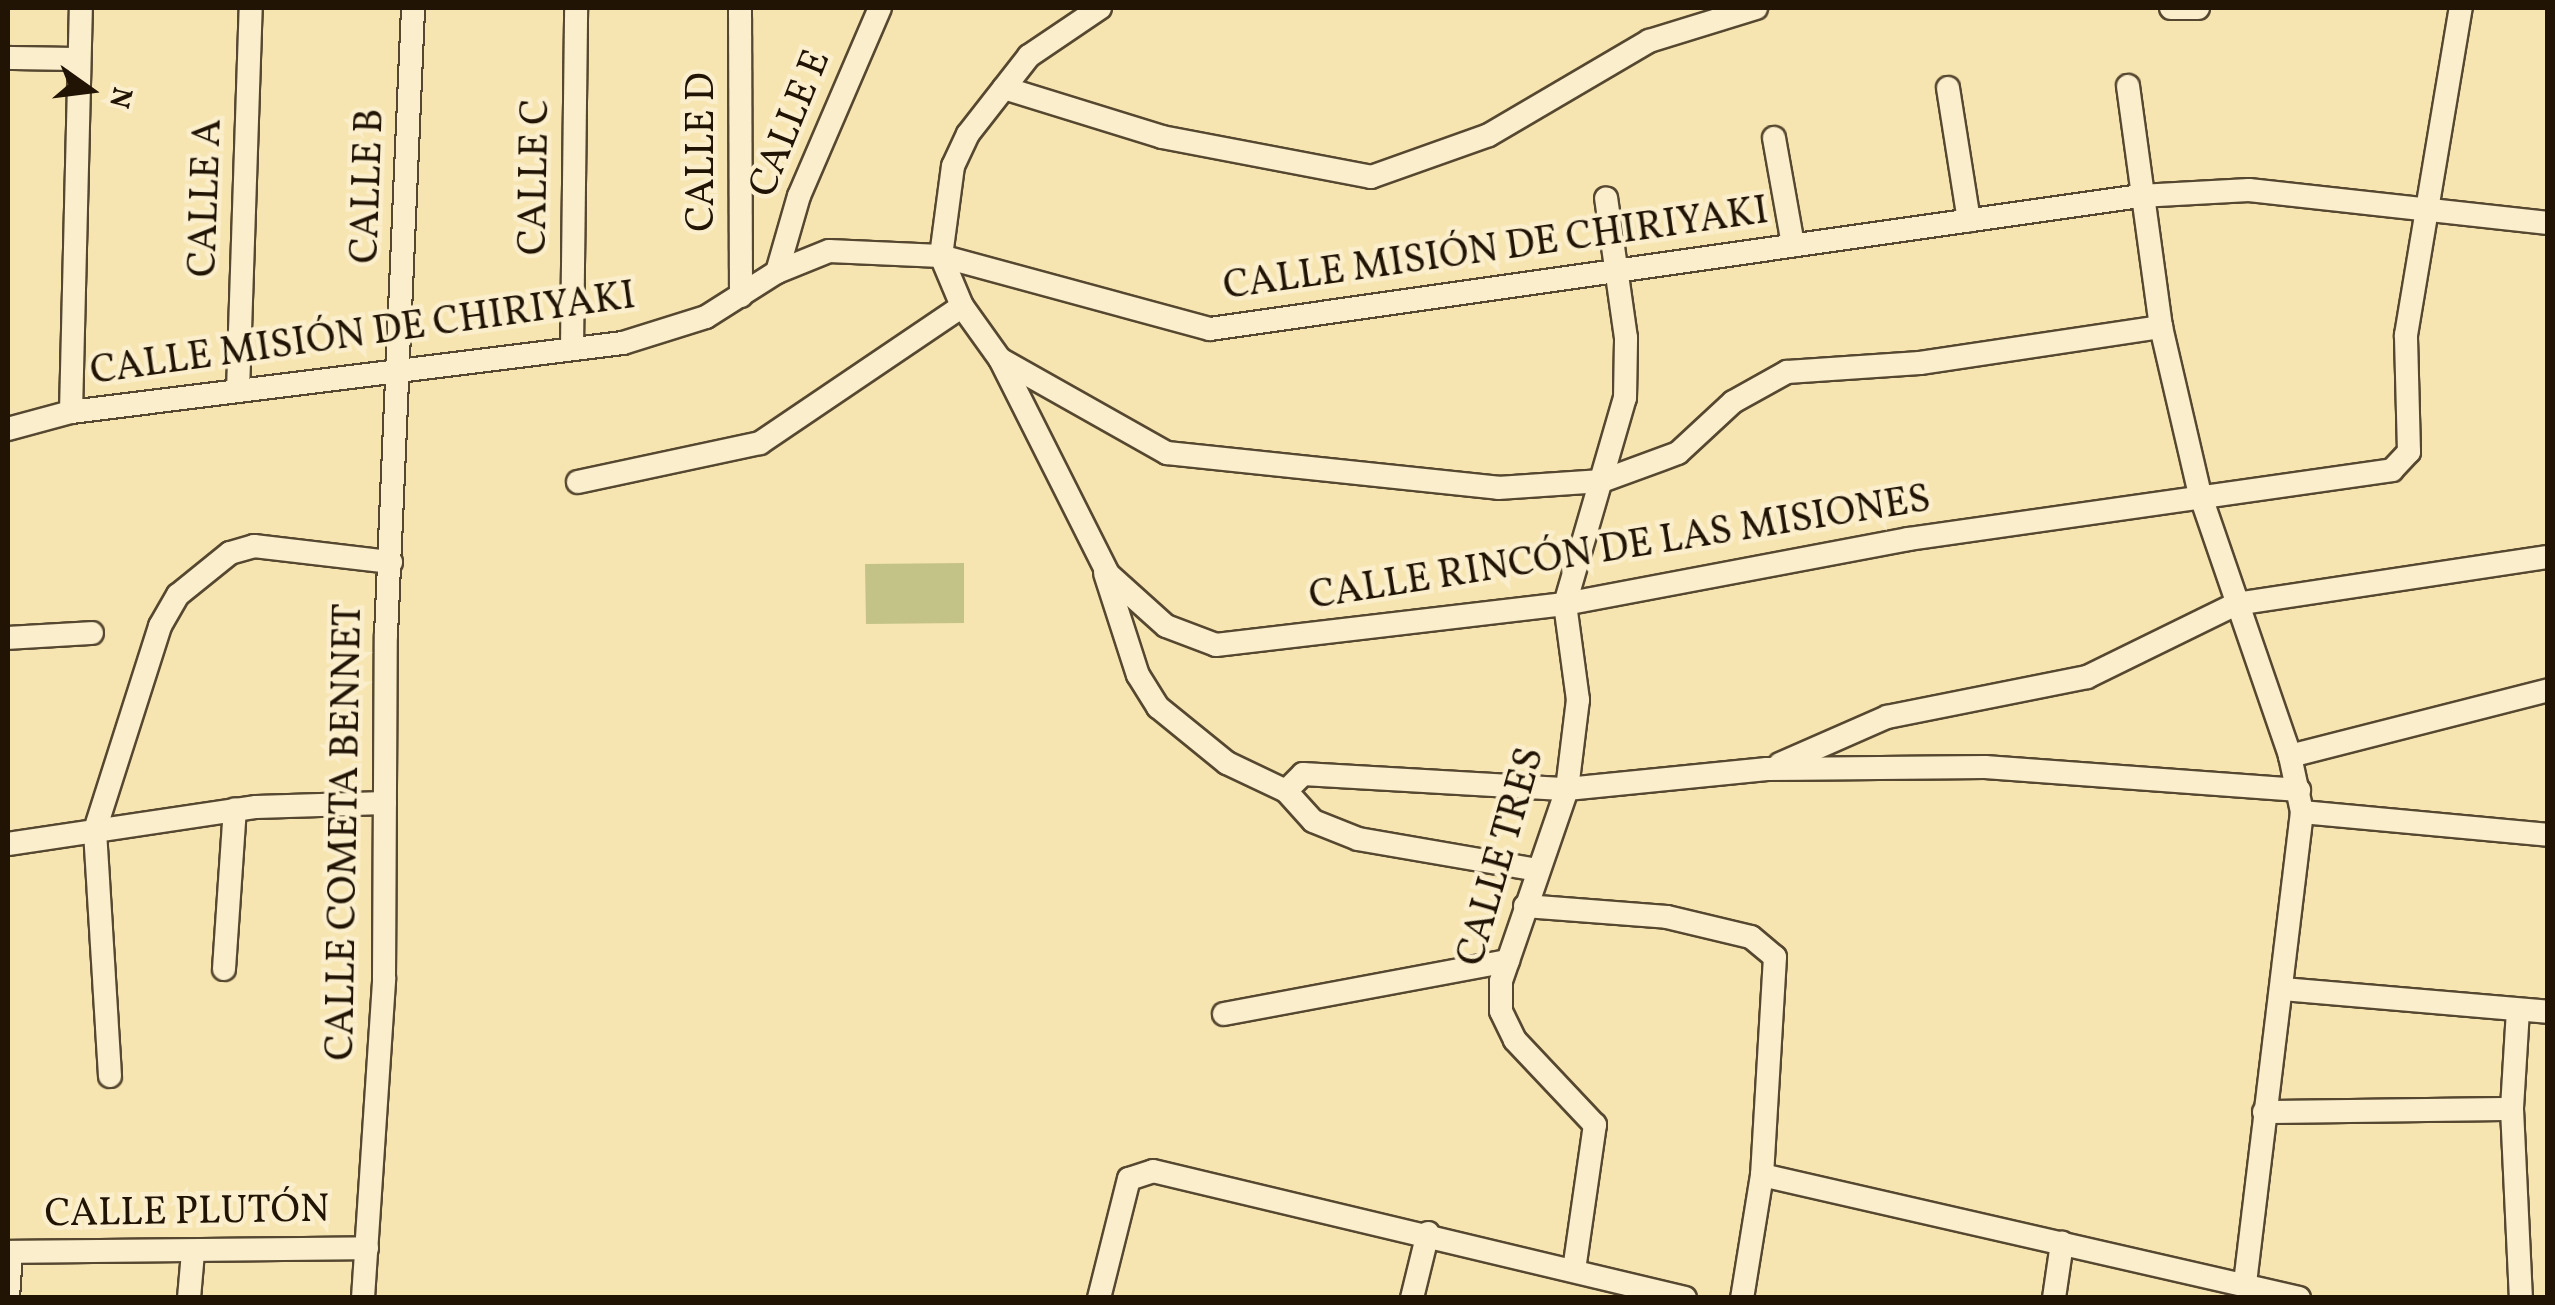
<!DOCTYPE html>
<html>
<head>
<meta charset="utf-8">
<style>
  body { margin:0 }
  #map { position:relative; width:2555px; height:1305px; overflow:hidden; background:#f7e5b1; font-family:Vollkorn,serif }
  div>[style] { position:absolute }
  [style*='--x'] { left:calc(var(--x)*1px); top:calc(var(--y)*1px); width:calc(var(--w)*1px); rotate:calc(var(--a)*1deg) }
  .green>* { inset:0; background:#c3c387 }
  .roads { filter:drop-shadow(2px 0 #564830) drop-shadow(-2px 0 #564830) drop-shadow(0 2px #564830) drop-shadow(0 -2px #564830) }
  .minor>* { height:22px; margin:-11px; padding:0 11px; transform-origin:11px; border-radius:11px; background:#faeecc }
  span { translate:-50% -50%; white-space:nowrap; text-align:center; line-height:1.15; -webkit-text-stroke:9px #faeecc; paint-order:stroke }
  .street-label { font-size:40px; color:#211405 }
  .frame { position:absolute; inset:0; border:10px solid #211405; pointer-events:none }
  .north { position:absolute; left:40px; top:40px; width:100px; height:100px; -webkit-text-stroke:8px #faeecc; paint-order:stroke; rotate:104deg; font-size:28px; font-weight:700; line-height:40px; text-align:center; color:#211405 }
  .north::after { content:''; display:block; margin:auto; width:35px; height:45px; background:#211405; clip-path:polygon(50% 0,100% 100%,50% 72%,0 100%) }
</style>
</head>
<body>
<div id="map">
  <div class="green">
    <div style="clip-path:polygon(964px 563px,964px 623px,866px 624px,865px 564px)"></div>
  </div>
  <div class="roads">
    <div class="minor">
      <div style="--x:740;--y:8;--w:288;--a:89.8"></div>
      <div style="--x:1100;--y:8;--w:86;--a:145.9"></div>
      <div style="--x:1029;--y:56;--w:99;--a:128"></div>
      <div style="--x:968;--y:134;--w:35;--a:115"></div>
      <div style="--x:953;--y:166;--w:91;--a:97.6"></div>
      <div style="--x:941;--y:256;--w:54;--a:67.2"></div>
      <div style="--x:962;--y:306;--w:65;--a:54.4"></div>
      <div style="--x:1000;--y:359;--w:192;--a:29.4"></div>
      <div style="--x:1167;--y:453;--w:333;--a:6"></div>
      <div style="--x:1498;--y:488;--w:104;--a:-3.9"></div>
      <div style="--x:1602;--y:481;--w:81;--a:-20.2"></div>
      <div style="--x:1678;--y:453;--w:75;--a:-42.8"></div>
      <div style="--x:1733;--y:402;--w:62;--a:-29.1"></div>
      <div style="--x:1787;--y:372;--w:133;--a:-3.9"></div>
      <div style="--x:1920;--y:363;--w:244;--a:-8.5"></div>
      <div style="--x:2171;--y:8;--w:27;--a:0"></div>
      <div style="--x:8;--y:58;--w:71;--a:0.8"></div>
      <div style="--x:2128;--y:86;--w:243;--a:82.2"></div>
      <div style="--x:2161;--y:327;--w:171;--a:76.9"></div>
      <div style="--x:2200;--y:494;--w:277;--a:71"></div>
      <div style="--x:2290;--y:756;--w:57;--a:77.9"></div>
      <div style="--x:2302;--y:812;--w:476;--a:96.9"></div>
      <div style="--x:1004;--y:88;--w:165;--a:17.2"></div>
      <div style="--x:1162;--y:137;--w:213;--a:10.8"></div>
      <div style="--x:1371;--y:177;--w:125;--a:-19.6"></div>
      <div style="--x:1489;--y:135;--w:186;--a:-30.4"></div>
      <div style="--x:1649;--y:41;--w:112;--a:-17.1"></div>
      <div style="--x:1948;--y:88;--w:134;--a:81"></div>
      <div style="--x:1774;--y:138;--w:109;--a:79.9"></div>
      <div style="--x:777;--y:272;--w:79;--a:-73.9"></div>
      <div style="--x:799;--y:196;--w:205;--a:-66.7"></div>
      <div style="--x:572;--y:348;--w:340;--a:-89.3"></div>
      <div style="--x:1000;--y:359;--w:241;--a:63.3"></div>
      <div style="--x:1108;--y:574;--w:78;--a:41.9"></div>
      <div style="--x:1166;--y:626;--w:53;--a:20.8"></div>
      <div style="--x:1216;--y:645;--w:351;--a:-6.7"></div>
      <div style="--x:1565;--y:604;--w:349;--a:-10.7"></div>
      <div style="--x:1908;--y:539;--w:489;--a:-8.1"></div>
      <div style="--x:2392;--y:470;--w:25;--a:-47"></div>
      <div style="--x:2409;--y:452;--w:117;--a:-91.5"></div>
      <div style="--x:2406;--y:335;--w:332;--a:-80.5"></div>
      <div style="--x:238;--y:391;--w:383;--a:-88.1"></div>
      <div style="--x:71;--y:412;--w:404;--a:-88.6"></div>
      <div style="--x:8;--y:429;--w:65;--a:-15.1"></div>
      <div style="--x:71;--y:412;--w:556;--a:-7.13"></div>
      <div style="--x:623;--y:343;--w:87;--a:-17.4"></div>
      <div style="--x:706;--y:317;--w:84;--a:-32.4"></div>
      <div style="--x:777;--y:272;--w:56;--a:-22"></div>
      <div style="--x:829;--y:251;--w:112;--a:2.6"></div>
      <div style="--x:941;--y:256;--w:279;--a:15.2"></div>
      <div style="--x:1210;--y:329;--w:939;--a:-8.14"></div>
      <div style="--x:2140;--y:196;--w:109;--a:-3.2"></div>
      <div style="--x:2249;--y:190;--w:301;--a:6.3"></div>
      <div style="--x:578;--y:482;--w:186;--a:-12.1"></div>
      <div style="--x:760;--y:443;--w:244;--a:-34.1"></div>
      <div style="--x:1105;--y:573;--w:107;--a:72.1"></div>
      <div style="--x:1138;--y:675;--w:38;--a:58"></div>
      <div style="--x:1158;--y:707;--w:89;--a:39.1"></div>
      <div style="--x:1227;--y:763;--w:65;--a:25.4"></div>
      <div style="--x:1286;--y:791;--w:40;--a:48"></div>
      <div style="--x:1313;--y:821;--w:48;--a:21.8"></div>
      <div style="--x:1358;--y:839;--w:183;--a:9.8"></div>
      <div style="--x:8;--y:638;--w:84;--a:-3.4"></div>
      <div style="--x:2290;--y:756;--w:266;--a:-14.3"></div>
      <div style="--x:1780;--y:764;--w:117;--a:-23.7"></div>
      <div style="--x:1887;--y:717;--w:204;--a:-11.3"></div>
      <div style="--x:2087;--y:677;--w:166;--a:-26.1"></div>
      <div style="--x:2236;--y:604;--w:316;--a:-8.6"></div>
      <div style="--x:1286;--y:791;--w:24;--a:-45"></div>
      <div style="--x:1303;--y:774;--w:264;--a:3.3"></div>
      <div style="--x:1567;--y:789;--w:201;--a:-5.7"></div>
      <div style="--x:1767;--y:769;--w:218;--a:-0.5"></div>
      <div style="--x:1985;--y:767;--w:315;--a:4.2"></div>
      <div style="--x:2302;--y:812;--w:247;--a:5.3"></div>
      <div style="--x:8;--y:844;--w:251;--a:-8.5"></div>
      <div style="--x:256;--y:807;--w:129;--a:-1.8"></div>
      <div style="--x:1525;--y:906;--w:142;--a:4.4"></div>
      <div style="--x:1667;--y:917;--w:86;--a:13.4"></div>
      <div style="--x:1751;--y:937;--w:31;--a:40"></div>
      <div style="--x:1775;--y:957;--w:218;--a:93.4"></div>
      <div style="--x:1762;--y:1175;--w:125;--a:99.2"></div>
      <div style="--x:224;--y:969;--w:160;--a:-86.1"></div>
      <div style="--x:2282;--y:989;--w:267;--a:4.9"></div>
      <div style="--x:2518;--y:1010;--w:99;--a:93.5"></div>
      <div style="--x:2512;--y:1109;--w:189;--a:87.3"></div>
      <div style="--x:1224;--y:1014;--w:289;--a:-10.6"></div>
      <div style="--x:110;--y:1076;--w:246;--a:-93.5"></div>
      <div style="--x:95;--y:830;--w:214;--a:-72.3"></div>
      <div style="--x:160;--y:626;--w:36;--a:-60"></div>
      <div style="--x:178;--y:595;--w:67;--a:-38.9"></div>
      <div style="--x:230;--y:553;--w:25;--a:-16"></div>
      <div style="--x:254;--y:546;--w:138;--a:6.7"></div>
      <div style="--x:2264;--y:1112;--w:248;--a:-0.7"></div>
      <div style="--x:1762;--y:1175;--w:551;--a:12.9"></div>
      <div style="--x:8;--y:1252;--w:359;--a:-0.6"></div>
      <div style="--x:1574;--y:1270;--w:147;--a:-81.8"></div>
      <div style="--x:1595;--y:1125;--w:117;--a:-133.3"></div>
      <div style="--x:1515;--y:1040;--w:32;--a:-116"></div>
      <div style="--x:1501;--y:1011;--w:30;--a:-90"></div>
      <div style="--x:1501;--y:981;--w:203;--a:-71"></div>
      <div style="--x:1567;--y:789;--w:90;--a:-83"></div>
      <div style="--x:1578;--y:700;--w:97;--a:-97.7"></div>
      <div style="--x:1565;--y:604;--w:215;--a:-73.8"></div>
      <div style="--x:1625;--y:398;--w:60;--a:-89"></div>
      <div style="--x:1626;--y:338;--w:141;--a:-98.1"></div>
      <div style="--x:8;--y:1298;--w:46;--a:-86.3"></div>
      <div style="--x:189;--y:1298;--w:46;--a:-85"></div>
      <div style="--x:363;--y:1298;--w:321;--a:-86.2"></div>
      <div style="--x:384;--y:978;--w:343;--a:-89.7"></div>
      <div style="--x:386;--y:635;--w:628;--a:-87.53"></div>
      <div style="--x:1099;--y:1298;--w:123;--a:-75.9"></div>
      <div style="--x:1129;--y:1179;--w:25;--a:-18"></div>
      <div style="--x:1153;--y:1171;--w:547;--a:13.43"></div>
      <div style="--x:1412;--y:1298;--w:67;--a:-76.2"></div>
      <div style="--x:2054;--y:1298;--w:56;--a:-81.7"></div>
    </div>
  </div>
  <div class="street-label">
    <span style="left:791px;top:124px;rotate:-68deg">CALLE E</span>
    <span style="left:703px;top:152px;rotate:-90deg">CALLE D</span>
    <span style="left:536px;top:177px;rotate:-89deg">CALLE C</span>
    <span style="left:369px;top:186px;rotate:-88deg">CALLE B</span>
    <span style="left:207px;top:198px;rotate:-88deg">CALLE A</span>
    <span style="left:1496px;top:250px;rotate:-8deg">CALLE MISIÓN DE CHIRIYAKI</span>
    <span style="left:363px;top:335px;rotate:-8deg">CALLE MISIÓN DE CHIRIYAKI</span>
    <span style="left:1620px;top:549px;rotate:-9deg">CALLE RINCÓN DE LAS MISIONES</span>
    <span style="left:346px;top:832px;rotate:-89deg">CALLE COMETA BENNET</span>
    <span style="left:1502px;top:857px;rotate:-74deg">CALLE TRES</span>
    <span style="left:187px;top:1213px;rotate:-1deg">CALLE PLUTÓN</span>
  </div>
  <div class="frame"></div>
  <div class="north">N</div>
</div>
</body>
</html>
